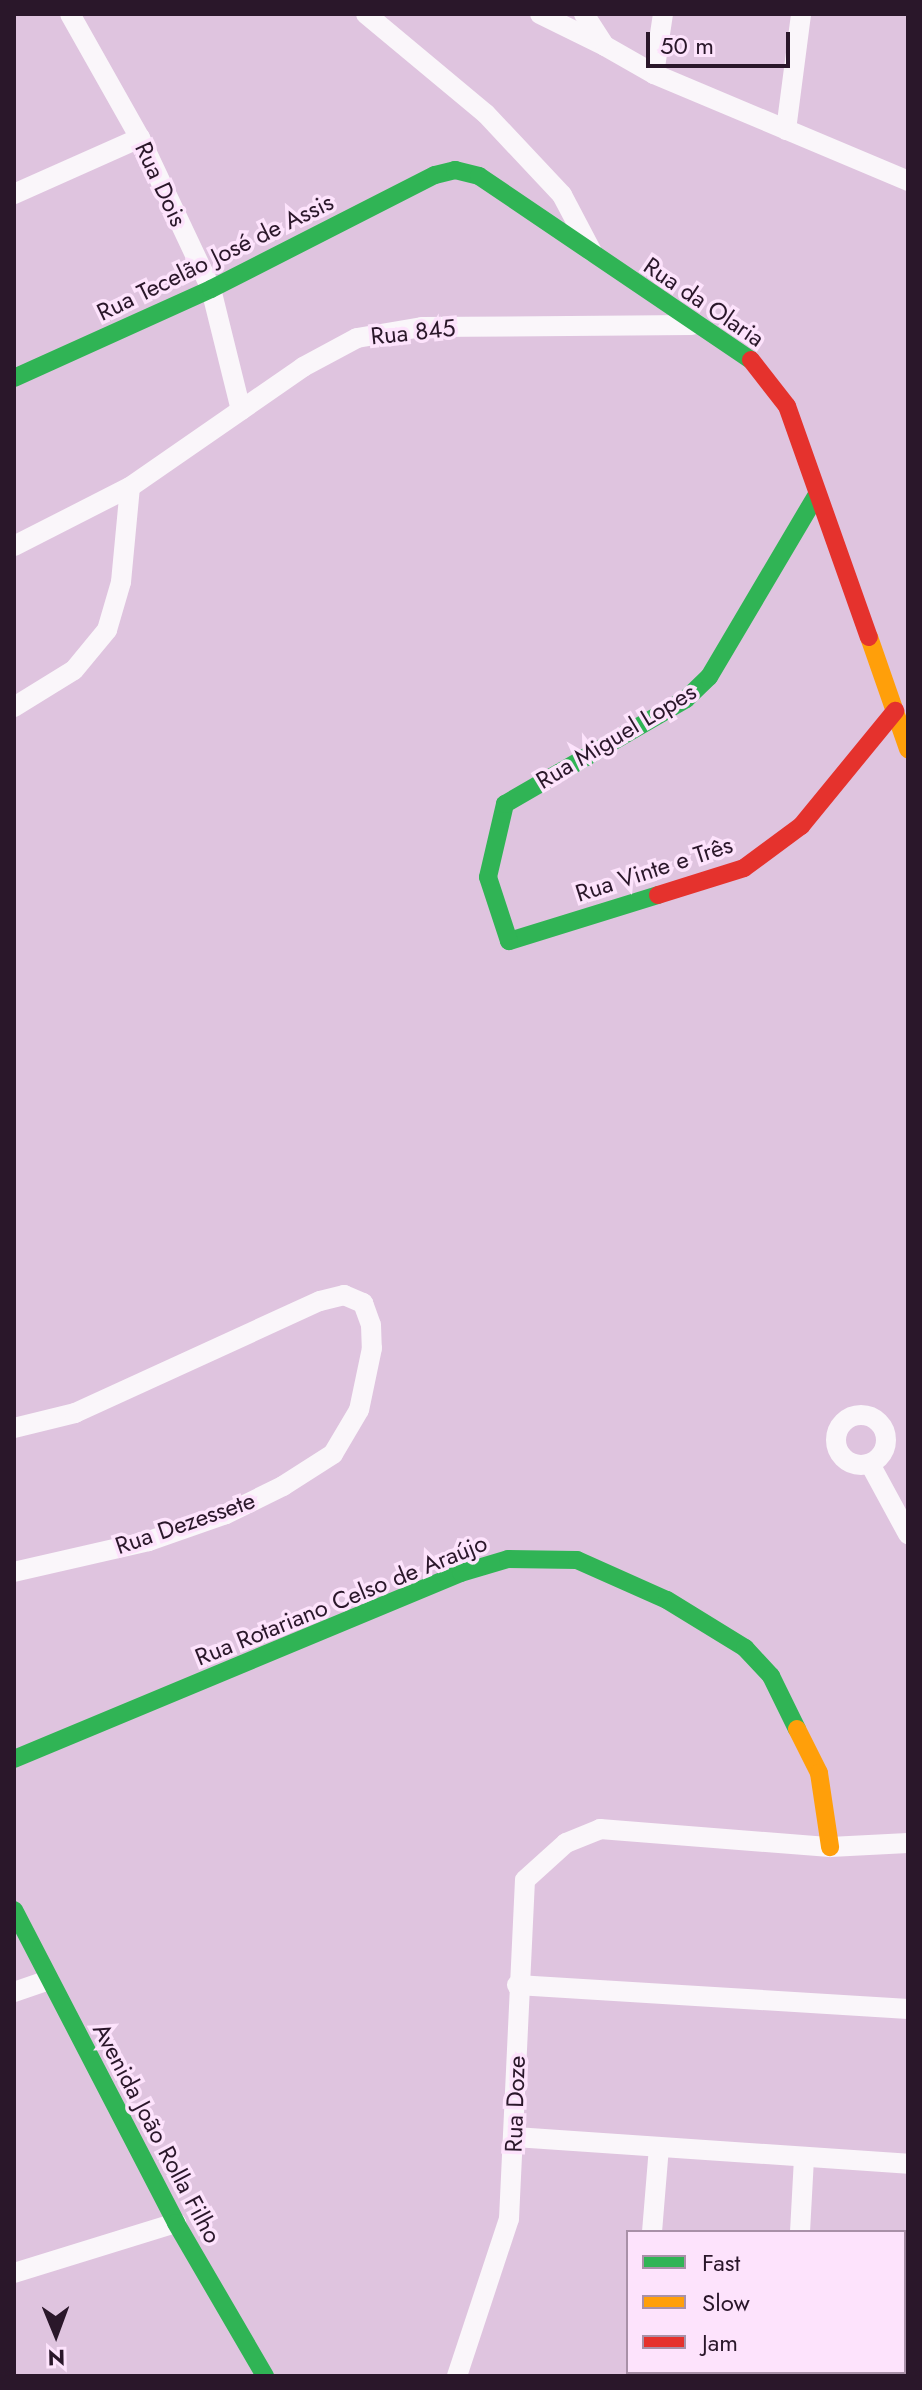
<!DOCTYPE html>
<html>
<head>
<meta charset="utf-8">
<style>
  body { margin:0 }
  #map { position:relative; width:922px; height:2390px; overflow:hidden; background:#dfc4df; font-family:Jost,sans-serif }
  div>[style] { position:absolute }
  [style*='--x'] { left:calc(var(--x)*1px); top:calc(var(--y)*1px); width:calc(var(--w)*1px); rotate:calc(var(--a)*1deg) }
  .street>* { height:20px; margin:-10px; padding:0 10px; transform-origin:10px; border-radius:10px; background:#faf6fa }
  .street>.ring { margin:-10px; padding:0; box-sizing:content-box; background:none; border:20px solid #faf6fa; border-radius:50% }
  .fast>* { height:18px; margin:-9px; padding:0 9px; transform-origin:9px; border-radius:9px; background:#30b455 }
  .slow>* { height:18px; margin:-9px; padding:0 9px; transform-origin:9px; border-radius:9px; background:#ff9f0a }
  .jam>* { height:18px; margin:-9px; padding:0 9px; transform-origin:9px; border-radius:9px; background:#e5322d }
  span { translate:-50% -50%; white-space:nowrap; text-align:center; line-height:1.15; -webkit-text-stroke:7px #fde3fc; paint-order:stroke }
  .street-label { font-size:24px; color:#2a172a }
  .frame { position:absolute; inset:0; border:16px solid #2a172a; pointer-events:none }
  .legend { position:absolute; left:626px; top:2230px; width:280px; height:144px; box-sizing:border-box; background:#fde3fc; border:2px solid #a991a8; margin:0; padding:10px 14px; list-style:none; font-size:24px; color:#2a172a }
  .legend li { display:flex; align-items:center; gap:16px; height:40px }
  .legend b { width:40px; border:2px solid #a991a8 }
  .north { position:absolute; left:16px; top:2294px; width:80px; height:80px; -webkit-text-stroke:6px #fde3fc; paint-order:stroke; rotate:179deg; font-size:22px; font-weight:700; line-height:32px; text-align:center; color:#2a172a }
  .north::after { content:''; display:block; margin:auto; width:28px; height:36px; background:#2a172a; clip-path:polygon(50% 0,100% 100%,50% 72%,0 100%) }
  .scale { position:absolute; left:646px; top:32px; width:144px; height:36px; box-sizing:border-box; border:4px solid #2a172a; border-top:0; padding-left:10px; font-size:24px; line-height:28px; white-space:nowrap; color:#2a172a; -webkit-text-stroke:6px #fde3fc; paint-order:stroke }
</style>
</head>
<body>
<div id="map">
  <div class="street">
    <div style="--x:70;--y:14;--w:142;--a:60.6"></div>
    <div style="--x:140;--y:138;--w:167;--a:64.8"></div>
    <div style="--x:211;--y:289;--w:125;--a:76.1"></div>
    <div style="--x:366;--y:14;--w:156;--a:39.8"></div>
    <div style="--x:486;--y:114;--w:111;--a:46.8"></div>
    <div style="--x:562;--y:195;--w:64;--a:62.2"></div>
    <div style="--x:540;--y:14;--w:72;--a:26.2"></div>
    <div style="--x:584;--y:14;--w:38;--a:57"></div>
    <div style="--x:605;--y:46;--w:56;--a:29.7"></div>
    <div style="--x:654;--y:74;--w:276;--a:22.8"></div>
    <div style="--x:654;--y:74;--w:61;--a:-81.5"></div>
    <div style="--x:786;--y:130;--w:117;--a:-82.6"></div>
    <div style="--x:14;--y:194;--w:138;--a:-24"></div>
    <div style="--x:14;--y:546;--w:130;--a:-27"></div>
    <div style="--x:130;--y:487;--w:211;--a:-34.7"></div>
    <div style="--x:303;--y:367;--w:61;--a:-28.2"></div>
    <div style="--x:357;--y:338;--w:66;--a:-9.6"></div>
    <div style="--x:422;--y:327;--w:270;--a:-0.4"></div>
    <div style="--x:14;--y:707;--w:70;--a:-31.7"></div>
    <div style="--x:74;--y:670;--w:52;--a:-50.5"></div>
    <div style="--x:107;--y:630;--w:50;--a:-73.7"></div>
    <div style="--x:121;--y:582;--w:95;--a:-84.6"></div>
    <div class="ring" style="left:836px;top:1415px;width:30px;height:30px"></div>
    <div style="--x:14;--y:1428;--w:63;--a:-13.8"></div>
    <div style="--x:75;--y:1413;--w:269;--a:-24.6"></div>
    <div style="--x:320;--y:1301;--w:25;--a:-14"></div>
    <div style="--x:344;--y:1295;--w:21;--a:23"></div>
    <div style="--x:363;--y:1303;--w:23;--a:70"></div>
    <div style="--x:371;--y:1325;--w:23;--a:88"></div>
    <div style="--x:372;--y:1348;--w:63;--a:101.8"></div>
    <div style="--x:359;--y:1410;--w:51;--a:120.6"></div>
    <div style="--x:333;--y:1454;--w:59;--a:147.4"></div>
    <div style="--x:283;--y:1486;--w:64;--a:153.8"></div>
    <div style="--x:226;--y:1514;--w:82;--a:160.7"></div>
    <div style="--x:149;--y:1541;--w:139;--a:167.1"></div>
    <div style="--x:870;--y:1464;--w:80;--a:61.5"></div>
    <div style="--x:517;--y:1985;--w:392;--a:3.5"></div>
    <div style="--x:14;--y:1992;--w:37;--a:-19"></div>
    <div style="--x:515;--y:2137;--w:394;--a:3.9"></div>
    <div style="--x:652;--y:2232;--w:85;--a:-85.3"></div>
    <div style="--x:800;--y:2232;--w:75;--a:-86.9"></div>
    <div style="--x:14;--y:2273;--w:170;--a:-17.2"></div>
    <div style="--x:653;--y:2372;--w:4;--a:76"></div>
    <div style="--x:877;--y:2372;--w:7;--a:34"></div>
    <div style="--x:457;--y:2376;--w:165;--a:-71.7"></div>
    <div style="--x:509;--y:2219;--w:339;--a:-87.3"></div>
    <div style="--x:525;--y:1880;--w:55;--a:-42.1"></div>
    <div style="--x:566;--y:1843;--w:37;--a:-22"></div>
    <div style="--x:600;--y:1829;--w:231;--a:4.5"></div>
    <div style="--x:830;--y:1847;--w:78;--a:-2.9"></div>
  </div>
  <div class="fast">
    <div style="--x:14;--y:378;--w:216;--a:-24.3"></div>
    <div style="--x:211;--y:289;--w:251;--a:-27"></div>
    <div style="--x:435;--y:175;--w:21;--a:-14"></div>
    <div style="--x:455;--y:170;--w:25;--a:14"></div>
    <div style="--x:479;--y:176;--w:328;--a:34.1"></div>
    <div style="--x:658;--y:895;--w:156;--a:162.8"></div>
    <div style="--x:509;--y:941;--w:67;--a:-108.2"></div>
    <div style="--x:488;--y:877;--w:75;--a:-76.9"></div>
    <div style="--x:505;--y:804;--w:209;--a:-30.1"></div>
    <div style="--x:686;--y:699;--w:32;--a:-44"></div>
    <div style="--x:709;--y:677;--w:210;--a:-59.4"></div>
    <div style="--x:14;--y:1759;--w:484;--a:-22.6"></div>
    <div style="--x:461;--y:1573;--w:49;--a:-16.6"></div>
    <div style="--x:508;--y:1559;--w:69;--a:0.8"></div>
    <div style="--x:577;--y:1560;--w:98;--a:24"></div>
    <div style="--x:667;--y:1600;--w:92;--a:31.6"></div>
    <div style="--x:745;--y:1648;--w:38;--a:47"></div>
    <div style="--x:771;--y:1676;--w:59;--a:63.9"></div>
    <div style="--x:14;--y:1910;--w:352;--a:62.6"></div>
    <div style="--x:176;--y:2223;--w:177;--a:59.8"></div>
  </div>
  <div class="slow">
    <div style="--x:869;--y:637;--w:119;--a:70.8"></div>
    <div style="--x:797;--y:1729;--w:49;--a:63.4"></div>
    <div style="--x:819;--y:1773;--w:75;--a:81.5"></div>
  </div>
  <div class="jam">
    <div style="--x:751;--y:360;--w:58;--a:52"></div>
    <div style="--x:787;--y:406;--w:245;--a:70.5"></div>
    <div style="--x:658;--y:895;--w:90;--a:-17.4"></div>
    <div style="--x:744;--y:868;--w:71;--a:-36.4"></div>
    <div style="--x:801;--y:826;--w:149;--a:-50.7"></div>
  </div>
  <div class="street-label">
    <span style="left:161px;top:184px;rotate:65deg">Rua Dois</span>
    <span style="left:215px;top:257px;rotate:-26deg">Rua Tecelão José de Assis</span>
    <span style="left:704px;top:302px;rotate:34deg">Rua da Olaria</span>
    <span style="left:413px;top:332px;rotate:-6deg">Rua 845</span>
    <span style="left:616px;top:736px;rotate:-31deg">Rua Miguel Lopes</span>
    <span style="left:654px;top:869px;rotate:-18deg">Rua Vinte e Três</span>
    <span style="left:185px;top:1523px;rotate:-19deg">Rua Dezessete</span>
    <span style="left:341px;top:1600px;rotate:-22deg">Rua Rotariano Celso de Araújo</span>
    <span style="left:515px;top:2104px;rotate:-88deg">Rua Doze</span>
    <span style="left:157px;top:2133px;rotate:62deg">Avenida João Rolla Filho</span>
  </div>
  <div class="frame"></div>
  <ul class="legend">
  <li><b style="height:10px;background:#30b455"></b>Fast</li>
  <li><b style="height:10px;background:#ff9f0a"></b>Slow</li>
  <li><b style="height:10px;background:#e5322d"></b>Jam</li>
  </ul>
  <div class="north">N</div>
  <div class="scale">50 m</div>
</div>
</body>
</html>
